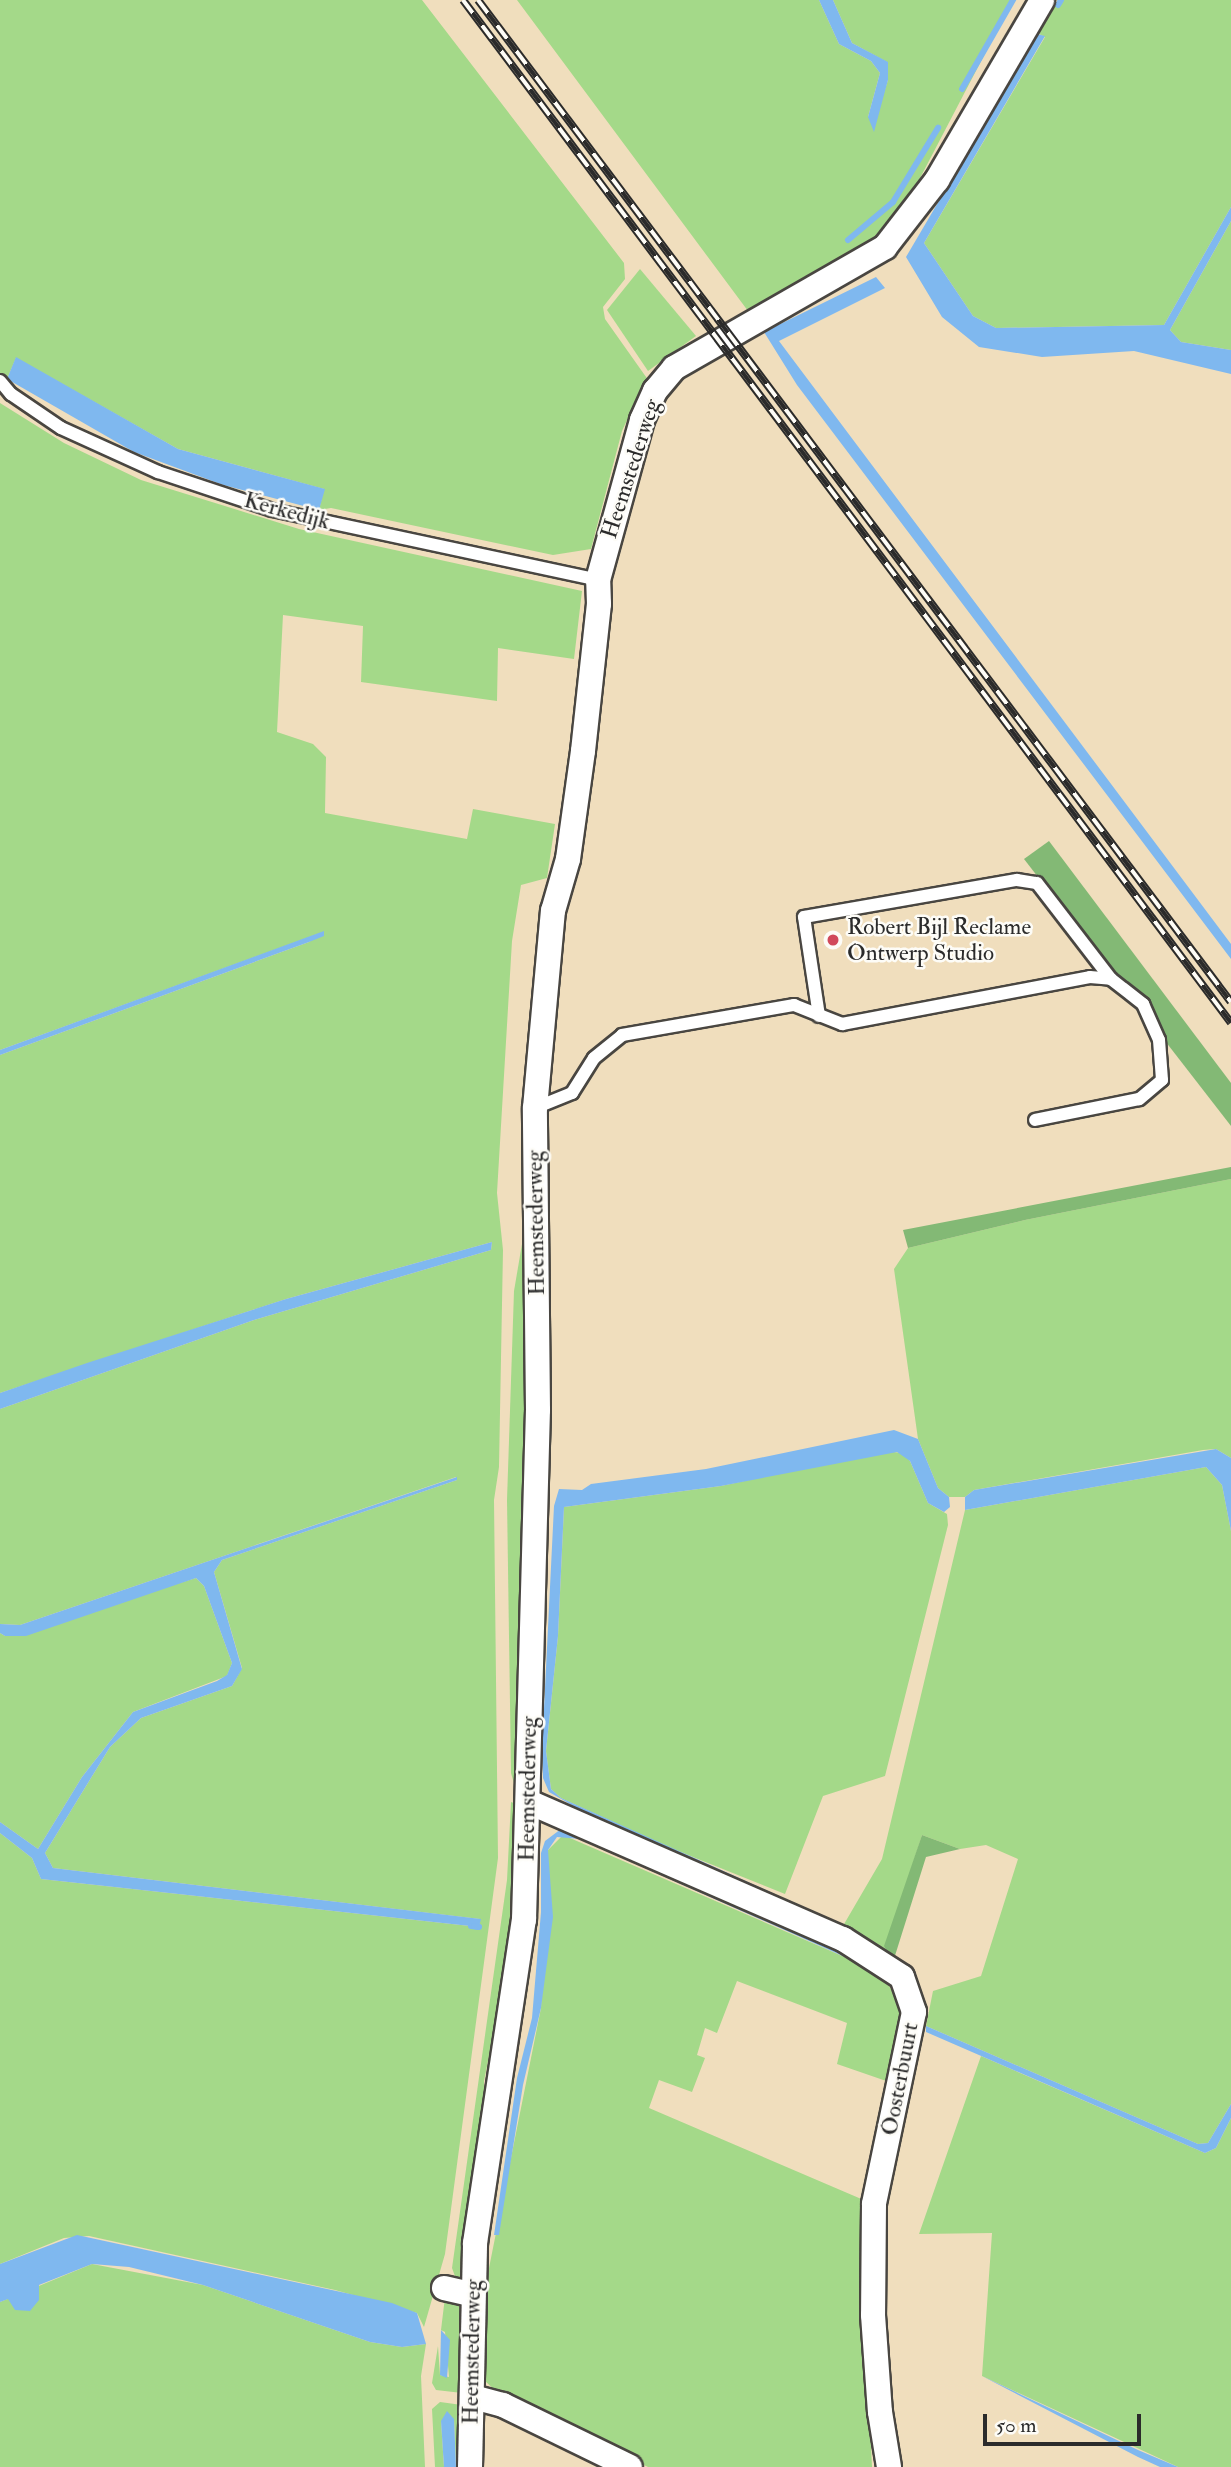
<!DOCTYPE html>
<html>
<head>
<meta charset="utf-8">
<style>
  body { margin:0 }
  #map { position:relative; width:1231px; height:2467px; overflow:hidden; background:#f0debd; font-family:"IM FELL Double Pica",serif }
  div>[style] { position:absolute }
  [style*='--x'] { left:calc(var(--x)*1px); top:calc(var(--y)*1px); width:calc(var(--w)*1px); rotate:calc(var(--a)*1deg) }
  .green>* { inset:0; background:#a4d989 }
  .forest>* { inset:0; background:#83b975 }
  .water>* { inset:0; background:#7fb8ef }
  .stream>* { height:6px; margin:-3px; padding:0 3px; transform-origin:3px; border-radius:3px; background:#7fb8ef }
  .roads { filter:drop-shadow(2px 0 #494641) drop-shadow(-2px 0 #494641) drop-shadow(0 2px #494641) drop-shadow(0 -2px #494641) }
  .service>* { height:12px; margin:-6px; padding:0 6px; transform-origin:6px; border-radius:6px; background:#fff }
  .minor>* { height:24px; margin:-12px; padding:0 12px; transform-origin:12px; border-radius:12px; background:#fff }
  .rail>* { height:8px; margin-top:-4px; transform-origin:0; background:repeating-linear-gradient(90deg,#fdfcf7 0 16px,#2b2b2b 0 32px); box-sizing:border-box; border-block:2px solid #2b2b2b }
  .dots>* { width:19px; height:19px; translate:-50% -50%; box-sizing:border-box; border:4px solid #fdfcf7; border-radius:50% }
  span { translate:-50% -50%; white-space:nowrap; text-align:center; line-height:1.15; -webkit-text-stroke:5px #fdfcf7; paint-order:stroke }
  .street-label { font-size:23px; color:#2b2b2b }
  .poi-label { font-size:23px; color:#2b2b2b }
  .left { translate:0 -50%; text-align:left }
  .scale { position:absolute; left:983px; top:2414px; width:158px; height:32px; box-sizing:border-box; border:4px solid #2b2b2b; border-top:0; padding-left:9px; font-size:21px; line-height:24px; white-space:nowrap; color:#2b2b2b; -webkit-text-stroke:5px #fdfcf7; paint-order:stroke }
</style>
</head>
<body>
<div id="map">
  <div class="green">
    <div style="clip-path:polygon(0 0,422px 0,624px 263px,625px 279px,603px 307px,605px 319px,651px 384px,634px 405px,622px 431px,591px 549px,553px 555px,331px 508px,319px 510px,324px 489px,178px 449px,16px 358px,7px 379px,0 373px)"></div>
    <div style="clip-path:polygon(517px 0,819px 0,839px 44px,871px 61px,880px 73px,868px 117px,876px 117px,888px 80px,887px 62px,852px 43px,833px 0,1013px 0,907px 203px,890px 224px,855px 252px,748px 311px)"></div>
    <div style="clip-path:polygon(1058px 0,1231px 0,1231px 207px,1164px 325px,996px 328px,973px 316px,924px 243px,1045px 37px,1039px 34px)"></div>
    <div style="clip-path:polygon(1231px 221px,1231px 350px,1181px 342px,1170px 330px)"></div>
    <div style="clip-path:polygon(640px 269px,696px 336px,648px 371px,607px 310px)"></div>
    <div style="clip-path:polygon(0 403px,64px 443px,141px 480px,299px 529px,582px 591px,574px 659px,498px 648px,497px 701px,361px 682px,363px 626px,283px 615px,277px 732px,313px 744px,326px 757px,325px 813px,467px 839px,473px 809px,555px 824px,547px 878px,521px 885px,512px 941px,497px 1193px,503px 1250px,499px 1467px,494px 1500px,498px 1858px,445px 2254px,424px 2327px,417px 2313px,335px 2290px,89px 2236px,64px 2238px,0 2264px,0 1833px,32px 1858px,41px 1879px,479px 1927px,480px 1919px,53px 1868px,45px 1853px,110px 1747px,141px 1718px,232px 1686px,242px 1668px,214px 1572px,222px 1560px,457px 1480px,456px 1477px,20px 1625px,0 1624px,0 1409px,254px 1320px,491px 1250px,492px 1242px,286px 1299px,0 1393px,0 1055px,309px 942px,323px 932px,0 1050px)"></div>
    <div style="clip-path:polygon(1231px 1179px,1231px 1458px,1216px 1449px,1203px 1450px,974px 1490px,965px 1497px,949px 1497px,938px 1488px,918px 1439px,894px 1269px,908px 1248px,1025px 1220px)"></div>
    <div style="clip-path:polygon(523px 1238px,530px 1454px,516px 1790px,511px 1773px,507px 1500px,514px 1291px)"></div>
    <div style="clip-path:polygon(885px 1451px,902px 1453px,910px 1461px,928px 1503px,947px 1514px,948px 1525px,885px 1776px,823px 1796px,785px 1894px,668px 1847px,561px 1798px,551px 1789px,546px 1751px,558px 1636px,564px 1507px,721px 1486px)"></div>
    <div style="clip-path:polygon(1206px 1467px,1222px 1485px,1231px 1531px,1231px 2104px,1208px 2143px,1198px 2144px,926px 2026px,933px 1991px,981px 1976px,1018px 1859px,986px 1845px,960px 1849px,922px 1835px,884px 1954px,840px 1931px,882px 1859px,965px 1510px)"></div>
    <div style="clip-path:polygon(196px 1578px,204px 1586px,232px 1663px,227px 1676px,133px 1712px,82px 1777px,38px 1849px,0 1822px,0 1633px,5px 1636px)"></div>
    <div style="clip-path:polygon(511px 1802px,519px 1805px,516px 1921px,484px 2081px,484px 2133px,462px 2281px,456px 2279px,452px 2268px,507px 1880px)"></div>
    <div style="clip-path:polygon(563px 1835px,870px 1968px,888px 1984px,898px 2002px,901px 2018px,892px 2083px,837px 2064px,847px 2023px,737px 1981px,717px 2033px,705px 2028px,697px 2055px,705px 2058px,692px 2092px,659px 2080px,649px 2108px,866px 2201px,862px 2254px,872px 2467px,648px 2467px,500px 2395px,484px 2380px,480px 2313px,541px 2008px,548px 1850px)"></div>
    <div style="clip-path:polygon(981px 2056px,1205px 2153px,1216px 2148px,1231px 2118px,1231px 2467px,1178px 2467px,982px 2376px,992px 2233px,919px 2234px)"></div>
    <div style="clip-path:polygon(92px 2264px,203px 2285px,370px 2342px,402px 2347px,426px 2344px,421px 2376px,425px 2467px,0 2467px,0 2302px)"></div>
    <div style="clip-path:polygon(445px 2297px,458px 2303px,462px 2317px,462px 2393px,436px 2390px,432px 2383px,438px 2346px,440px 2375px,449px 2377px,445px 2332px,441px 2330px)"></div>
    <div style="clip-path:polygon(440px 2402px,462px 2405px,462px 2467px,456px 2467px,454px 2419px,441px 2421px,444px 2467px,435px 2467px,432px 2409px)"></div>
  </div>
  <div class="forest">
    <div style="clip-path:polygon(1049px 841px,1231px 1083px,1231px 1126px,1024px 859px)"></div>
    <div style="clip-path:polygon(1231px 1167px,1231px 1179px,1025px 1220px,908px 1248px,903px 1230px)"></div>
    <div style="clip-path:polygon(922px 1835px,960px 1849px,926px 1857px,893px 1962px,884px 1946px)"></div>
  </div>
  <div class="water">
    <div style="clip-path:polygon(819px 0,833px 0,852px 43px,888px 62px,888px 80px,874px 132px,868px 117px,880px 73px,871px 61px,839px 44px)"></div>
    <div style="clip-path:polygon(1037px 34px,1045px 36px,924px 243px,973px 316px,996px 328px,1164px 325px,1231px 207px,1231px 221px,1170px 330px,1181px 342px,1231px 350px,1231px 374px,1134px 351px,1042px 357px,979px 347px,942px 317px,906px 257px)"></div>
    <div style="clip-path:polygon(876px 277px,885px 288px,779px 341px,1231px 944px,1231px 959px,797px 385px,764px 332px)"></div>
    <div style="clip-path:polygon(16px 357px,178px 449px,325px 489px,319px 510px,223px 485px,134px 452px,7px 379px)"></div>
    <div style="clip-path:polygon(324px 931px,324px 936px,309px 942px,0 1055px,0 1050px)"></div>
    <div style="clip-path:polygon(492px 1242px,491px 1250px,254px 1320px,0 1409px,0 1393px,87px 1363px,286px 1299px)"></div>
    <div style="clip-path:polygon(894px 1430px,918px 1439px,938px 1488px,949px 1497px,950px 1507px,944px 1512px,928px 1503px,910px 1461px,897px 1452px,721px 1486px,564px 1507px,558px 1636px,546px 1751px,551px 1789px,561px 1798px,779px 1896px,603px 1823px,549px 1792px,543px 1778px,542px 1749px,554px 1506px,559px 1489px,582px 1490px,591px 1484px,706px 1469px)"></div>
    <div style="clip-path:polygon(1216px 1449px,1231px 1458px,1231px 1531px,1222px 1485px,1206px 1467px,965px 1510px,965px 1497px,974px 1490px)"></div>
    <div style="clip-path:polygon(457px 1477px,457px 1480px,222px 1560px,214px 1572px,242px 1669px,232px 1686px,141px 1718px,110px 1747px,45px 1853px,53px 1868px,481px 1919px,479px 1927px,41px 1879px,32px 1858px,0 1833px,0 1822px,38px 1849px,82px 1777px,133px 1712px,217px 1681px,227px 1675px,232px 1663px,204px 1586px,196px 1578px,26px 1636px,5px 1636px,0 1633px,0 1624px,20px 1625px)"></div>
    <div style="clip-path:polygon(561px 1829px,854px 1958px,854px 1961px,580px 1839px,557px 1837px,548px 1850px,553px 1917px,541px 2008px,523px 2085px,499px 2235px,494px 2235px,517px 2078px,532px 2018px,541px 1912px,541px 1853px,545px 1841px)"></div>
    <div style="clip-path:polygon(926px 2026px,1198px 2144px,1208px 2143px,1231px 2104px,1231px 2118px,1216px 2148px,1205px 2153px,926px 2032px)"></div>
    <div style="clip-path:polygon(77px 2235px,392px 2303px,417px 2313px,426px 2344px,402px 2347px,370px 2342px,203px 2285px,129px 2267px,92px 2264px,39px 2285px,39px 2300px,30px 2311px,15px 2310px,8px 2299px,0 2302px,0 2264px)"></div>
    <div style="clip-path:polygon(441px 2330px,450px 2340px,447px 2378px,440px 2375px)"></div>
    <div style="clip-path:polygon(982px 2376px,1138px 2450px,1178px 2467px,1160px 2467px,1138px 2457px)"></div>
    <div style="clip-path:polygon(447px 2411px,454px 2419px,456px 2467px,444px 2467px,441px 2421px)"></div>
  </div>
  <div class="stream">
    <div style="--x:1058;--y:5;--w:6;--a:-59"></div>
    <div style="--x:962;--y:89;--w:103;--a:-60.2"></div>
    <div style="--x:848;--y:240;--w:59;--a:-40.2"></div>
    <div style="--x:893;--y:202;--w:87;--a:-58.7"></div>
    <div style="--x:471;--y:1926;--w:8;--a:7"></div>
    <div style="--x:479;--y:1927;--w:5;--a:-169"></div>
  </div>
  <div class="roads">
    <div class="service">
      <div style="--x:0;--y:381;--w:17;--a:50"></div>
      <div style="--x:11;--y:394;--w:60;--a:34.2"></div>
      <div style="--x:61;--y:428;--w:107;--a:24.4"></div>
      <div style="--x:158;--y:472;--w:120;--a:18.4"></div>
      <div style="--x:272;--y:510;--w:323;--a:12.1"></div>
      <div style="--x:819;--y:1016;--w:100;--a:-98.6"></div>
      <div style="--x:804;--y:917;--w:216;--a:-9.9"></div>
      <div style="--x:1017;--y:880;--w:20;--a:9"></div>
      <div style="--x:1037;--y:883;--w:121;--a:52.4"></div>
      <div style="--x:535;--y:1108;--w:40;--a:-22"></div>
      <div style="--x:572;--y:1093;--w:41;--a:-57.8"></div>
      <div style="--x:594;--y:1058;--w:36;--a:-39"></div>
      <div style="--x:622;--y:1035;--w:175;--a:-9.9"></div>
      <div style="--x:794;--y:1005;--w:52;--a:21.6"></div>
      <div style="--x:842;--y:1024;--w:252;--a:-10.7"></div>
      <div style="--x:1090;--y:977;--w:21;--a:5"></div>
      <div style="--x:1111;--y:979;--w:41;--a:38"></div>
      <div style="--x:1143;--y:1004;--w:39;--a:66"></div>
      <div style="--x:1159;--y:1040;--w:40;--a:85.7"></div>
      <div style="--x:1162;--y:1080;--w:30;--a:140"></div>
      <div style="--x:1139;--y:1099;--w:106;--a:168.6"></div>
    </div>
    <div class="minor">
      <div style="--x:529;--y:1802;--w:343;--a:23.6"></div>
      <div style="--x:843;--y:1939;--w:70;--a:32.8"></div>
      <div style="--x:902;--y:1977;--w:37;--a:71"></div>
      <div style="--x:914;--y:2012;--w:196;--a:101.8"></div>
      <div style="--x:874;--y:2204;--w:111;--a:90.5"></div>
      <div style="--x:873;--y:2315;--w:97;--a:85.9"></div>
      <div style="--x:880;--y:2412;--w:56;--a:80.7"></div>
      <div style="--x:444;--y:2288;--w:28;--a:13"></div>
      <div style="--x:473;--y:2397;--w:31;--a:15"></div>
      <div style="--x:503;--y:2405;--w:141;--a:26"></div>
      <div style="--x:470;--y:2467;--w:224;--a:-88.7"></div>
      <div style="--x:475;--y:2243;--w:327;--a:-81.4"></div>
      <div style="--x:524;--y:1920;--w:510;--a:-88.43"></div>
      <div style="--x:538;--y:1410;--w:302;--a:-90.6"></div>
      <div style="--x:535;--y:1108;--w:198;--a:-84.8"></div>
      <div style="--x:553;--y:911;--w:54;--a:-73.9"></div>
      <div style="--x:568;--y:859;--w:109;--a:-82.1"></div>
      <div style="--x:583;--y:751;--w:148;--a:-83.8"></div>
      <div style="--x:599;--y:604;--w:24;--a:-92"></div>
      <div style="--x:598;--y:580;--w:166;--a:-74.6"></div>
      <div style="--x:642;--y:420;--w:32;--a:-66"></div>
      <div style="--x:655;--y:391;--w:30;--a:-50"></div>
      <div style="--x:674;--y:368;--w:243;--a:-29.8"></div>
      <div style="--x:885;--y:247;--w:85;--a:-52.2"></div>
      <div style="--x:937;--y:180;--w:208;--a:-59.7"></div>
    </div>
  </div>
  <div class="rail">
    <div style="--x:463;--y:0;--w:1279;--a:53.1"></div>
    <div style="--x:478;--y:0;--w:1253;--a:53.08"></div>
  </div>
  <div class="dots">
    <div style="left:833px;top:940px;background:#d1495b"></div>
  </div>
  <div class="street-label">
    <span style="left:631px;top:469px;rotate:-72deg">Heemstederweg</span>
    <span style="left:287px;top:511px;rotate:15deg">Kerkedijk</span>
    <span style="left:536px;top:1223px;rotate:-91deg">Heemstederweg</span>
    <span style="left:528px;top:1789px;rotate:-89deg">Heemstederweg</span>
    <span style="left:900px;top:2079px;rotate:-79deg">Oosterbuurt</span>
    <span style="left:472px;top:2352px;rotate:-89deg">Heemstederweg</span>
  </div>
  <div class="poi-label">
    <span class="left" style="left:847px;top:940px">Robert Bijl Reclame<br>Ontwerp Studio</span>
  </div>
  <div class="scale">50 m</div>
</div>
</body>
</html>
